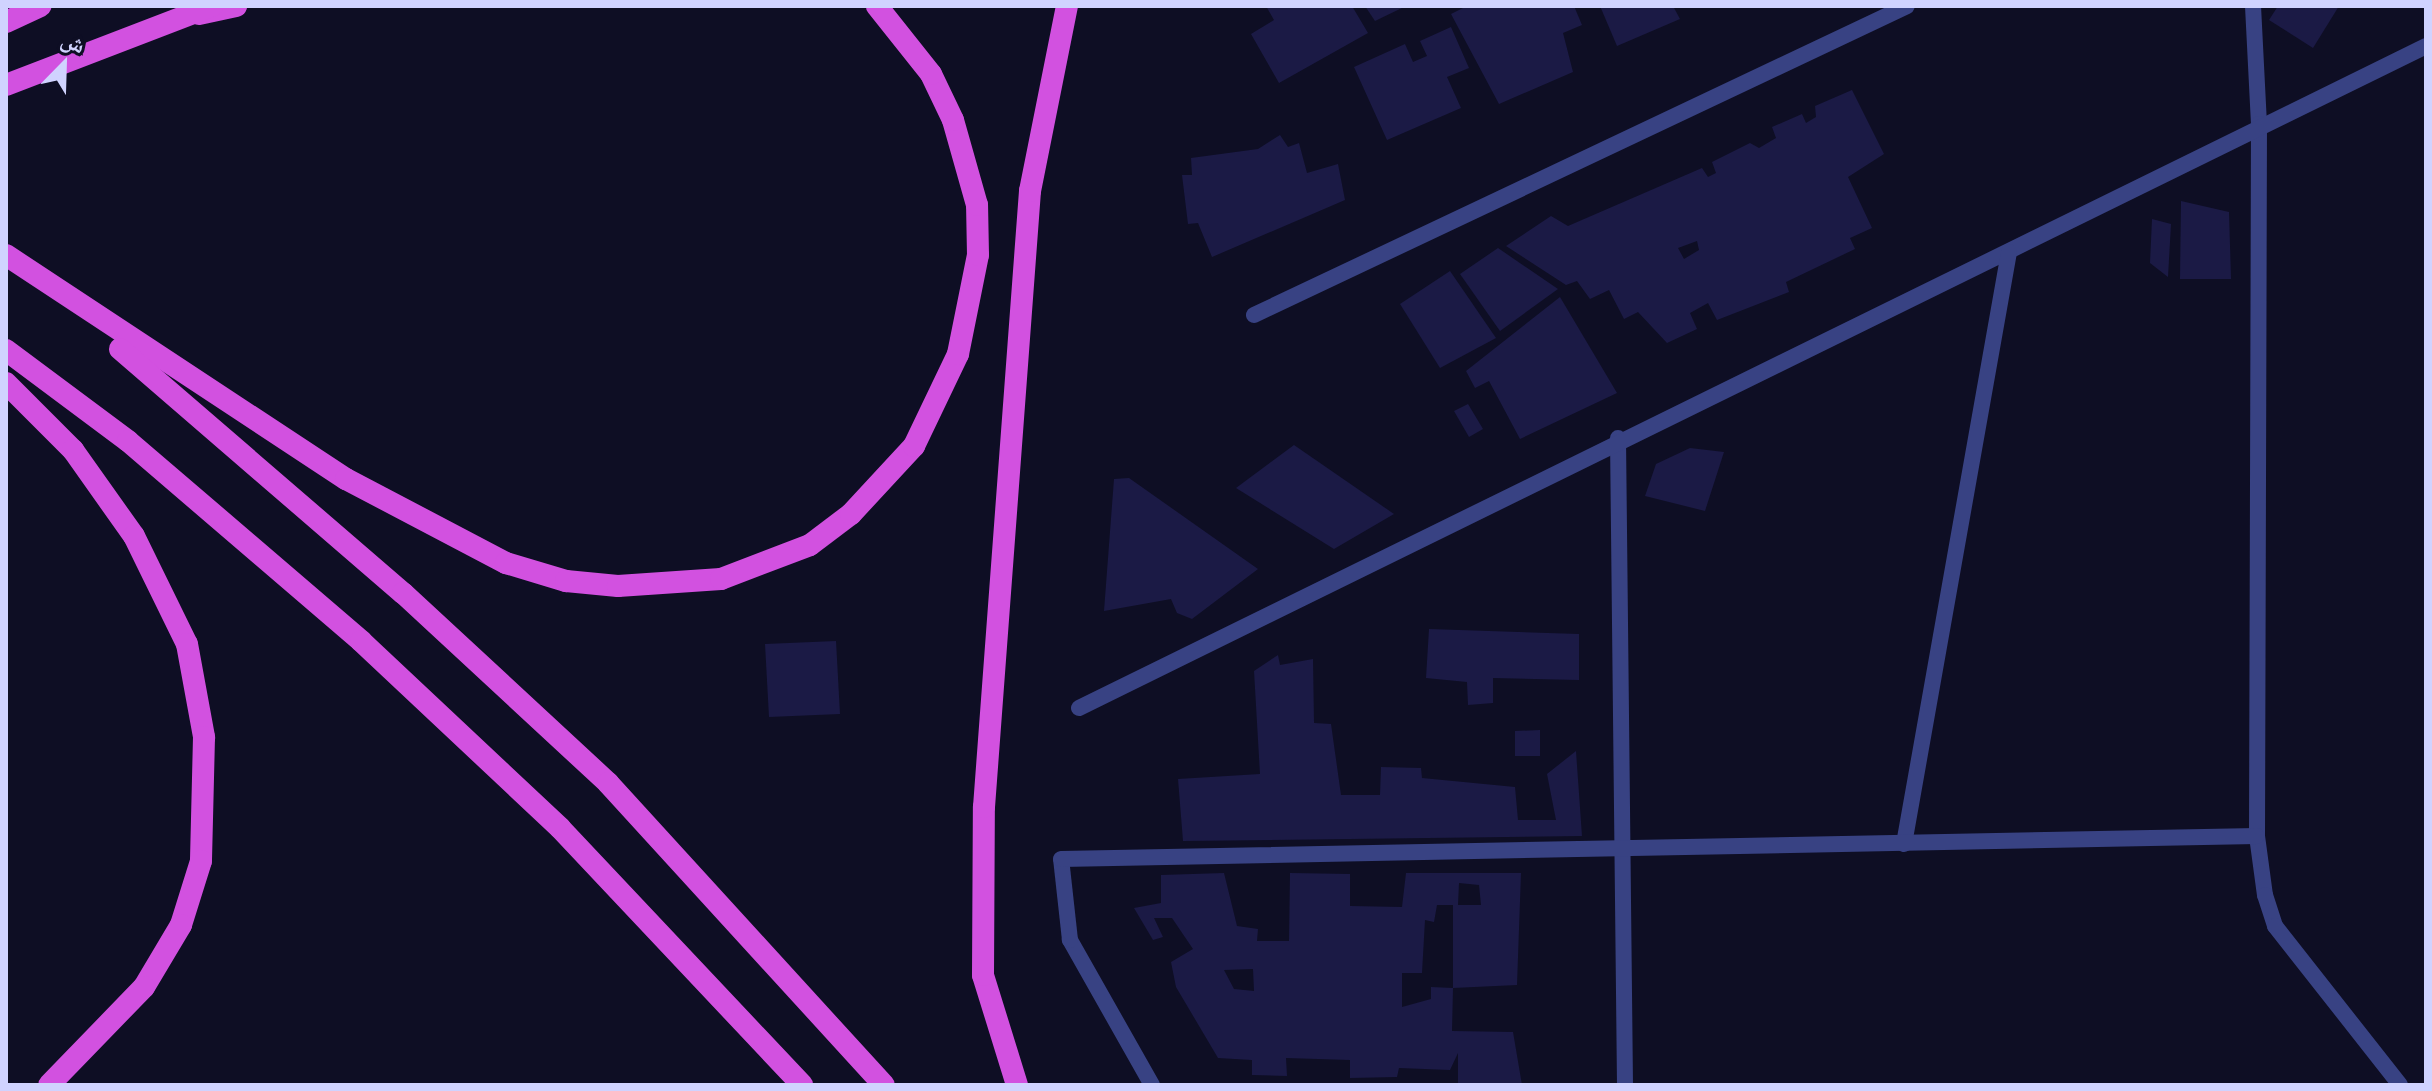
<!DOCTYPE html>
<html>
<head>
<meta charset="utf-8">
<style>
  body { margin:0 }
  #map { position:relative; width:2432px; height:1091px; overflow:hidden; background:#0e0e24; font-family:Inter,"Noto Naskh Arabic",sans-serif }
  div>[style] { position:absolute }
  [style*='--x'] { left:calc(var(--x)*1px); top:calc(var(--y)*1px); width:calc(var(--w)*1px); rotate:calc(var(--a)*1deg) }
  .building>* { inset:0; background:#1b1a45 }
  .minor>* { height:16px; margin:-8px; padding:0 8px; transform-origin:8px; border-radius:8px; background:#384283 }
  .trunk>* { height:22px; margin:-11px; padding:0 11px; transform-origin:11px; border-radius:11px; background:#d251e0 }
  span { translate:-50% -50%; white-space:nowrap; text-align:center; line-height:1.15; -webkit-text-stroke:6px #0e0e24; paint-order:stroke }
  .frame { position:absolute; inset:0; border:8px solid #d0d3ff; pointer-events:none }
  .north { position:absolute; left:24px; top:24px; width:80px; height:80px; -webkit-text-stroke:6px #0e0e24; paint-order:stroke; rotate:23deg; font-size:22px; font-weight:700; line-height:32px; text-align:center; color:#d0d3ff }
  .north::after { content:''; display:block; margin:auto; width:28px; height:36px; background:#d0d3ff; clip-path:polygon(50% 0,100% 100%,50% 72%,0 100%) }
</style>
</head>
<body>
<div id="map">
  <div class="building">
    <div style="clip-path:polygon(1266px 6px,1352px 6px,1368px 33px,1279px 83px,1251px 34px,1274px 20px)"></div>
    <div style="clip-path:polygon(1365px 6px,1406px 6px,1375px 21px)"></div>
    <div style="clip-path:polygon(1467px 6px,1574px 6px,1582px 25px,1563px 33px,1573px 72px,1499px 104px,1451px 14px)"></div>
    <div style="clip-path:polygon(1600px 6px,1673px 6px,1680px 19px,1617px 46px)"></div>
    <div style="clip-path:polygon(2278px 6px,2339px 6px,2313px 48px,2269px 20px)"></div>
    <div style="clip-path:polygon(1451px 27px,1469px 68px,1447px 77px,1461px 108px,1387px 140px,1354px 67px,1405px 44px,1413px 62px,1427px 56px,1420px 41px)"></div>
    <div style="clip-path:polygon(evenodd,1852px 90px,1884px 154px,1848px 177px,1872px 228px,1850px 238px,1855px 249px,1786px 282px,1789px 292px,1717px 320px,1708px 303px,1690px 313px,1697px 329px,1667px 343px,1638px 312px,1624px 319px,1609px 290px,1590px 299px,1577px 281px,1566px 285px,1506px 246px,1551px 216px,1568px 226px,1702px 168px,1708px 177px,1716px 173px,1712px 162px,1750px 143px,1759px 148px,1776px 138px,1772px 127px,1802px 114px,1806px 123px,1816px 117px,1815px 106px,1852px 90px,1697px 241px,1699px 250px,1684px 259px,1678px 248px,1697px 241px)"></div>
    <div style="clip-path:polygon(1280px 135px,1288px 147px,1299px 143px,1307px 173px,1338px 164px,1345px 200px,1212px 257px,1198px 223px,1188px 224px,1182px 175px,1192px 175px,1191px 158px,1258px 149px)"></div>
    <div style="clip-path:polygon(2181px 201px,2229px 212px,2231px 279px,2180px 279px)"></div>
    <div style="clip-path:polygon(2152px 219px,2171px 224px,2168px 277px,2150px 263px)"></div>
    <div style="clip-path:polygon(1498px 248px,1558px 289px,1500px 331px,1460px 274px)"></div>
    <div style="clip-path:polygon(1450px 271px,1496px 338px,1440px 368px,1400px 304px)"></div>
    <div style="clip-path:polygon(1560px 297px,1617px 393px,1520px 439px,1489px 381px,1475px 388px,1466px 371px)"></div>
    <div style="clip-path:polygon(1468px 404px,1483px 429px,1469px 437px,1454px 411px)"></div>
    <div style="clip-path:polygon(1294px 445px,1394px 514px,1334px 549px,1236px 488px)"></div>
    <div style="clip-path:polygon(1690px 448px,1724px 452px,1705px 511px,1645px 496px,1656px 464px)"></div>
    <div style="clip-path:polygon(1129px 478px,1258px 569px,1192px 619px,1177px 613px,1171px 599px,1104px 611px,1114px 479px)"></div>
    <div style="clip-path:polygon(1429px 629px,1579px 634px,1579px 680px,1493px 678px,1493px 703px,1468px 705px,1467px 682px,1426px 678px)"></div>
    <div style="clip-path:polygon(836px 641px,840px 714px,769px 717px,765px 644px)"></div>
    <div style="clip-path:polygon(1278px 655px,1280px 665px,1313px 659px,1314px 723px,1331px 724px,1341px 795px,1380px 795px,1381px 767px,1421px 768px,1422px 778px,1515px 787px,1518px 820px,1556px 820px,1547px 774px,1576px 751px,1582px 836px,1183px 841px,1178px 779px,1260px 774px,1254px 671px)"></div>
    <div style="clip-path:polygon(1540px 730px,1540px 756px,1515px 756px,1515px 731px)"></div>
    <div style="clip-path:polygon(evenodd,1224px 873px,1237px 926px,1258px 929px,1257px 941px,1289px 941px,1290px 873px,1350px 874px,1350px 906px,1402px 907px,1406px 873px,1521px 873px,1517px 985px,1453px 988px,1452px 1031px,1513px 1032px,1522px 1085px,1458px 1085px,1458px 1053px,1450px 1070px,1399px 1068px,1397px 1077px,1350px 1078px,1350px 1060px,1286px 1058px,1287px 1076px,1252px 1075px,1252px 1060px,1218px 1058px,1176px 987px,1171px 962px,1193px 949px,1172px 918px,1154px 918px,1163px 937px,1153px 940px,1134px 908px,1161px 903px,1161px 875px,1224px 873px,1459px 883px,1479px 885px,1481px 905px,1458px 905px,1459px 883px,1224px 873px,1437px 905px,1453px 905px,1453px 988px,1431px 987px,1431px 999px,1402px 1007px,1402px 973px,1422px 973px,1425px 920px,1434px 922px,1437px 905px,1224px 873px,1253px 969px,1254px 991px,1234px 989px,1231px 1046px,1234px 989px,1224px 970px,1253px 969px)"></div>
  </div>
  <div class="minor">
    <div style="--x:2253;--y:6;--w:118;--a:87.1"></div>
    <div style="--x:2259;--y:124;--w:712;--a:90.16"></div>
    <div style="--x:2257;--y:836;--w:60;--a:82.3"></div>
    <div style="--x:2265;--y:895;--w:33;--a:72"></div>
    <div style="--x:2275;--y:926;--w:202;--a:51.8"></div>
    <div style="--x:1254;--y:315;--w:722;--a:-25.32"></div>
    <div style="--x:1618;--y:438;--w:647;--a:89.38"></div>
    <div style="--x:1079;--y:708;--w:1501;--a:-26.17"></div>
    <div style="--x:1904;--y:844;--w:601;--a:-79.94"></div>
    <div style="--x:1152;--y:1085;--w:167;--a:-119.5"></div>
    <div style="--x:1070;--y:940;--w:81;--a:-96.3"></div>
    <div style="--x:1061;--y:859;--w:1196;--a:-1.1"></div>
  </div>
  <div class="trunk">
    <div style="--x:199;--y:14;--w:38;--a:-12"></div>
    <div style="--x:6;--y:22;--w:38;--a:-25"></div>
    <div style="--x:6;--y:85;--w:221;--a:-21"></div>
    <div style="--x:6;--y:255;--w:407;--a:33.4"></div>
    <div style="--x:346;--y:479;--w:181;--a:27.7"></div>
    <div style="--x:506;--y:563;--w:63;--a:16.7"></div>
    <div style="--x:566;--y:581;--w:52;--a:5.5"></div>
    <div style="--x:618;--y:586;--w:103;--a:-3.9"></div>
    <div style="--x:721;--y:579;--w:95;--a:-20.9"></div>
    <div style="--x:810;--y:545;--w:51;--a:-37.1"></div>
    <div style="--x:851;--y:514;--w:93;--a:-47.2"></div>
    <div style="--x:914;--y:446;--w:102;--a:-64.4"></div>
    <div style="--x:958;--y:354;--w:101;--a:-78.6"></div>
    <div style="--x:978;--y:255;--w:50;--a:-91.1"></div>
    <div style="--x:977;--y:205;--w:88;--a:-105.8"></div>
    <div style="--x:953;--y:120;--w:51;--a:-115.6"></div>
    <div style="--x:931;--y:74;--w:87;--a:-128.5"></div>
    <div style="--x:120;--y:349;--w:374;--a:40.8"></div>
    <div style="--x:403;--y:593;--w:280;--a:42.8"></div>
    <div style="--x:608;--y:783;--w:409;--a:47.6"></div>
    <div style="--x:6;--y:350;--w:152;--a:36.7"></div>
    <div style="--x:128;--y:441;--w:307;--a:40.6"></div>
    <div style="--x:361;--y:641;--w:273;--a:43.2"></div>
    <div style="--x:560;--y:828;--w:353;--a:46.7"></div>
    <div style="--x:6;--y:383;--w:95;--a:45"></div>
    <div style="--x:73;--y:450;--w:105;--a:54.7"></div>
    <div style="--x:134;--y:536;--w:120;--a:63.9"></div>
    <div style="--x:187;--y:644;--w:95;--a:79.6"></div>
    <div style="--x:204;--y:737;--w:124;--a:91.4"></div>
    <div style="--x:201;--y:861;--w:67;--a:107.4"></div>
    <div style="--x:181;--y:925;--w:72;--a:120.8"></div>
    <div style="--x:144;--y:987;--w:136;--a:134.1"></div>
    <div style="--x:1017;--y:1085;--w:115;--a:-107.2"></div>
    <div style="--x:983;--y:975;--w:168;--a:-89.7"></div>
    <div style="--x:984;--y:807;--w:618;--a:-85.73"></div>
    <div style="--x:1030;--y:191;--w:189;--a:-78.7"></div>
  </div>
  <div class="frame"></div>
  <div class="north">ش</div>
</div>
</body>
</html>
